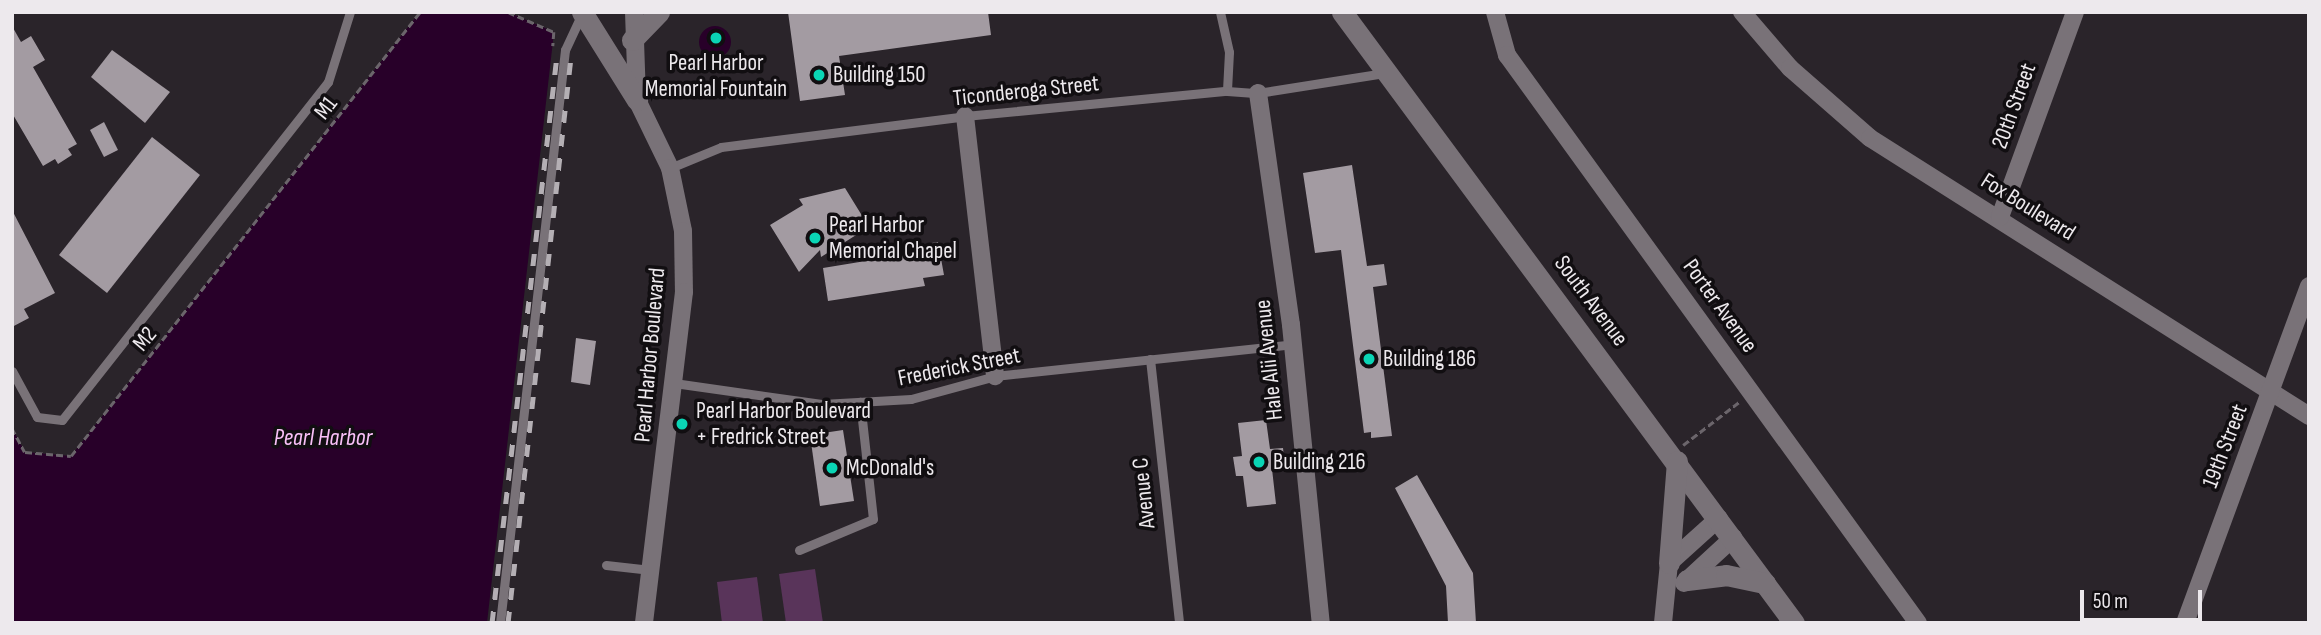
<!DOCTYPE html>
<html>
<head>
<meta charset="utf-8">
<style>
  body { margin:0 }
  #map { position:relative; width:2321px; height:635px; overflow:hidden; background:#2a242a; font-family:"Sofia Sans Condensed",sans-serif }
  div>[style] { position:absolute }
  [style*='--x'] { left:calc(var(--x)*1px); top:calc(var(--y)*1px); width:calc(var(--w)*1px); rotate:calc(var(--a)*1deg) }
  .green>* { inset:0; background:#59345a }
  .water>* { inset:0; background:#280029 }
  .round { border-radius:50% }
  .building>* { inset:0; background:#a39ba2 }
  .path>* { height:2.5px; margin-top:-1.25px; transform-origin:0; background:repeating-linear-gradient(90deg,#6b656b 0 7px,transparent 0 10.5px) }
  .service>* { height:9px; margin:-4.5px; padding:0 4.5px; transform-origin:4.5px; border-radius:4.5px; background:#797278 }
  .minor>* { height:18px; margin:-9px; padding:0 9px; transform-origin:9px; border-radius:9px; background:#797278 }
  .tertiary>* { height:21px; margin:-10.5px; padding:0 10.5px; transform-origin:10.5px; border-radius:10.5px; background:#797278 }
  .rail>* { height:5px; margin-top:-2.5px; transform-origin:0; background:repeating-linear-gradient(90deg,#b4afb4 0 12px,transparent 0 24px) }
  .dots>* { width:19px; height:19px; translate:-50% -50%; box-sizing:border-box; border:4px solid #110e11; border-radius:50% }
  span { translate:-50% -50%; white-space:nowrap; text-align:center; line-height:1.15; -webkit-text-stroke:7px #110e11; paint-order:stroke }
  .poi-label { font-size:23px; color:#ede9ed }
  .left { translate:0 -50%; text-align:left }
  .street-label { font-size:23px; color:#ede9ed }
  .water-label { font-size:24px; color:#f9c0f8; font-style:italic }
  .frame { position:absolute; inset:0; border:14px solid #ede9ed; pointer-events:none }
  .scale { position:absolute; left:2080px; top:590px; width:122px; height:32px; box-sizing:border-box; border:4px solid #ede9ed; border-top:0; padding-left:9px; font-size:21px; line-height:24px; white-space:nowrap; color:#ede9ed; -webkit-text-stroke:5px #110e11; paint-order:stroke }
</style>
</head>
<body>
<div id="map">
  <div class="green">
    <div style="clip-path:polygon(815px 569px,823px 623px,786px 623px,779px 574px)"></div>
    <div style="clip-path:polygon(757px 577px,763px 623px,722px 623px,717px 582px)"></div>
  </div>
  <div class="water">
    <div style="clip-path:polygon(420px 12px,508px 12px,554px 32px,487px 623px,12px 623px,12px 428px,25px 452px,71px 456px)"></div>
    <div class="round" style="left:699px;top:26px;width:32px;height:32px"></div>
  </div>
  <div class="building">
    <div style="clip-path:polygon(788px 12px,988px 12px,991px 35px,839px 56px,845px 95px,800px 101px)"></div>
    <div style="clip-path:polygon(12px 26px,21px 42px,31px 36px,45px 60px,33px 67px,77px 144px,68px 149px,72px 155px,58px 164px,55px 159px,43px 166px,12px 113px)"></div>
    <div style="clip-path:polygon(112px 50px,170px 92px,145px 123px,91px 77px)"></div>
    <div style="clip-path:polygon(104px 122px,118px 150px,104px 157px,90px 130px)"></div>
    <div style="clip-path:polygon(152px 137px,200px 175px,107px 293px,59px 255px)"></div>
    <div style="clip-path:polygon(1352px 165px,1367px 266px,1384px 264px,1387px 285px,1373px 287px,1392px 436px,1371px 438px,1371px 432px,1364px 433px,1341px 250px,1315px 253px,1303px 173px)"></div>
    <div style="clip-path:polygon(845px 188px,869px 227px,821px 257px,820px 250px,799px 272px,770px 225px,803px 205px,799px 199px)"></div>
    <div style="clip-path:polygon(12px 210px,55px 293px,24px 309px,29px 318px,12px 327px)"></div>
    <div style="clip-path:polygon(938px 242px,944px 275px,923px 278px,925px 286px,828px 301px,823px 268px,890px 257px,889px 250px)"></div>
    <div style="clip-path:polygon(576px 338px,596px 341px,590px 385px,571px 382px)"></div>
    <div style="clip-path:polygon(1266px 420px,1270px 449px,1283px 448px,1285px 467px,1272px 469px,1276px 504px,1247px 507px,1243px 476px,1236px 476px,1233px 457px,1242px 456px,1238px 423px)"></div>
    <div style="clip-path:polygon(843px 430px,854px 501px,820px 506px,810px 435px)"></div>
    <div style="clip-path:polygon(1417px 475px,1473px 573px,1476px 623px,1448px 623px,1446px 586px,1395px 488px)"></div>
  </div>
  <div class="path">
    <div style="--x:508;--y:12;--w:50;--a:23.5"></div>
    <div style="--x:554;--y:32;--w:14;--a:94"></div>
    <div style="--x:12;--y:428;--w:27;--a:62"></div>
    <div style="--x:25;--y:452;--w:46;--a:5"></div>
    <div style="--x:71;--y:456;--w:565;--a:-51.83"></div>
    <div style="--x:1683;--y:445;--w:71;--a:-37.5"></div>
  </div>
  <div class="service">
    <div style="--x:1220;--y:12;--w:41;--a:77.3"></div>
    <div style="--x:1229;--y:52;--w:39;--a:93"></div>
    <div style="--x:670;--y:168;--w:55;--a:-22.4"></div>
    <div style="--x:721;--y:147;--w:246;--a:-7.2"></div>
    <div style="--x:965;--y:116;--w:263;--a:-5.5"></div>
    <div style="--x:1227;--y:91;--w:31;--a:4"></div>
    <div style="--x:1258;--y:93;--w:128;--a:-9"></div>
    <div style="--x:1150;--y:359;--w:266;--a:83.7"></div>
    <div style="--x:12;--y:371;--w:52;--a:61.5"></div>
    <div style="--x:37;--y:417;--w:25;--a:7"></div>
    <div style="--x:62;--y:420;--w:430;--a:-51.8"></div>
    <div style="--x:328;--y:82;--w:73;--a:-72.6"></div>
    <div style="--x:674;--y:383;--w:149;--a:8.1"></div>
    <div style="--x:822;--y:404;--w:89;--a:-3.2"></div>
    <div style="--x:911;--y:399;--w:87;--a:-15.3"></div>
    <div style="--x:995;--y:376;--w:300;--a:-6.1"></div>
    <div style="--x:799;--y:550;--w:80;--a:-22.7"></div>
    <div style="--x:873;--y:519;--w:118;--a:-96.3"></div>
    <div style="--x:606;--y:565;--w:45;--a:6.3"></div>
    <div style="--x:500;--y:623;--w:577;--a:-83.53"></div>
    <div style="--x:565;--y:50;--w:40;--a:-65"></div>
  </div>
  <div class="minor">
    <div style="--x:634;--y:12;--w:88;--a:88"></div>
    <div style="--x:637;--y:100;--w:76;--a:64.1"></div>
    <div style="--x:670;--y:168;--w:64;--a:78.3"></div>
    <div style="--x:683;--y:231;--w:61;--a:89.1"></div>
    <div style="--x:684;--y:292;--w:333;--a:96.9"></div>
    <div style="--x:1495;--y:12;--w:45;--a:74.4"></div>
    <div style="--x:1507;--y:55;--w:701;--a:54.11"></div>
    <div style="--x:1742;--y:12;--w:74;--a:49.4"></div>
    <div style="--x:1790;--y:68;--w:106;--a:41.2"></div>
    <div style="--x:1870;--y:138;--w:520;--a:32.34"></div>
    <div style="--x:1258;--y:93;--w:234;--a:81.9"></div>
    <div style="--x:1291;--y:325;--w:300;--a:84.3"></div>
    <div style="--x:965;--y:116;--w:262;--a:83.4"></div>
    <div style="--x:2000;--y:217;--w:218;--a:-69.9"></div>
    <div style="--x:1684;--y:583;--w:67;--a:-42.6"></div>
    <div style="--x:1663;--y:623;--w:60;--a:-84.3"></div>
    <div style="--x:1669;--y:563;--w:67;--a:-42"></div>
    <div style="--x:2185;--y:623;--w:359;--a:-69.8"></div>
  </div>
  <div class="tertiary">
    <div style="--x:582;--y:12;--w:104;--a:58"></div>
    <div style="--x:1342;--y:12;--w:760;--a:53.51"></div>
    <div style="--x:632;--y:40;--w:39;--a:-46"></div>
    <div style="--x:1669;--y:563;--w:102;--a:-85.5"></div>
    <div style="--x:1687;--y:580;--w:39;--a:-7"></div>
    <div style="--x:1726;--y:575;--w:40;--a:12"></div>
  </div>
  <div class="rail">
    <div style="--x:492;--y:623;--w:572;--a:-83.47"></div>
    <div style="--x:508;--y:623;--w:569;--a:-83.65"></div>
  </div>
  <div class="dots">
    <div style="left:716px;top:38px;background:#0ad5b5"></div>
    <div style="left:819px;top:75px;background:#0ad5b5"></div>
    <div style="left:815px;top:238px;background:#0ad5b5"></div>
    <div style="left:1369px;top:359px;background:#0ad5b5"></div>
    <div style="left:682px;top:424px;background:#0ad5b5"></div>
    <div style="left:1259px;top:462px;background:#0ad5b5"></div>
    <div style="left:832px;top:468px;background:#0ad5b5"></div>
  </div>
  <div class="poi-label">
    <span style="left:716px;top:76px">Pearl Harbor<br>Memorial Fountain</span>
    <span class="left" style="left:833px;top:75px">Building 150</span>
    <span class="left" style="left:829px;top:238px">Pearl Harbor<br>Memorial Chapel</span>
    <span class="left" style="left:1383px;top:359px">Building 186</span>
    <span class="left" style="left:696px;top:424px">Pearl Harbor Boulevard<br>+ Fredrick Street</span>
    <span class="left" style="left:1273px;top:462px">Building 216</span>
    <span class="left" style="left:846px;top:468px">McDonald's</span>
  </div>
  <div class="street-label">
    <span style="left:1026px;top:91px;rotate:-6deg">Ticonderoga Street</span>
    <span style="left:2014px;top:106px;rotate:-70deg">20th Street</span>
    <span style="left:326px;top:108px;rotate:-52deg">M1</span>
    <span style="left:2028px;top:207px;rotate:32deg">Fox Boulevard</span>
    <span style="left:1591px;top:301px;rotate:53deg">South Avenue</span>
    <span style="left:1720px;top:306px;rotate:54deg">Porter Avenue</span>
    <span style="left:145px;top:339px;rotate:-51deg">M2</span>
    <span style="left:650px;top:355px;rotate:-85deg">Pearl Harbor Boulevard</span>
    <span style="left:1269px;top:360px;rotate:-96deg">Hale Alii Avenue</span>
    <span style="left:959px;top:367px;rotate:-11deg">Frederick Street</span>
    <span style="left:2225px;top:446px;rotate:-69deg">19th Street</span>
    <span style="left:1144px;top:493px;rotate:-96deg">Avenue C</span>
  </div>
  <div class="water-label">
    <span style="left:323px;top:438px">Pearl Harbor</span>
  </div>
  <div class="frame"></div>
  <div class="scale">50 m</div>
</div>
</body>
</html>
